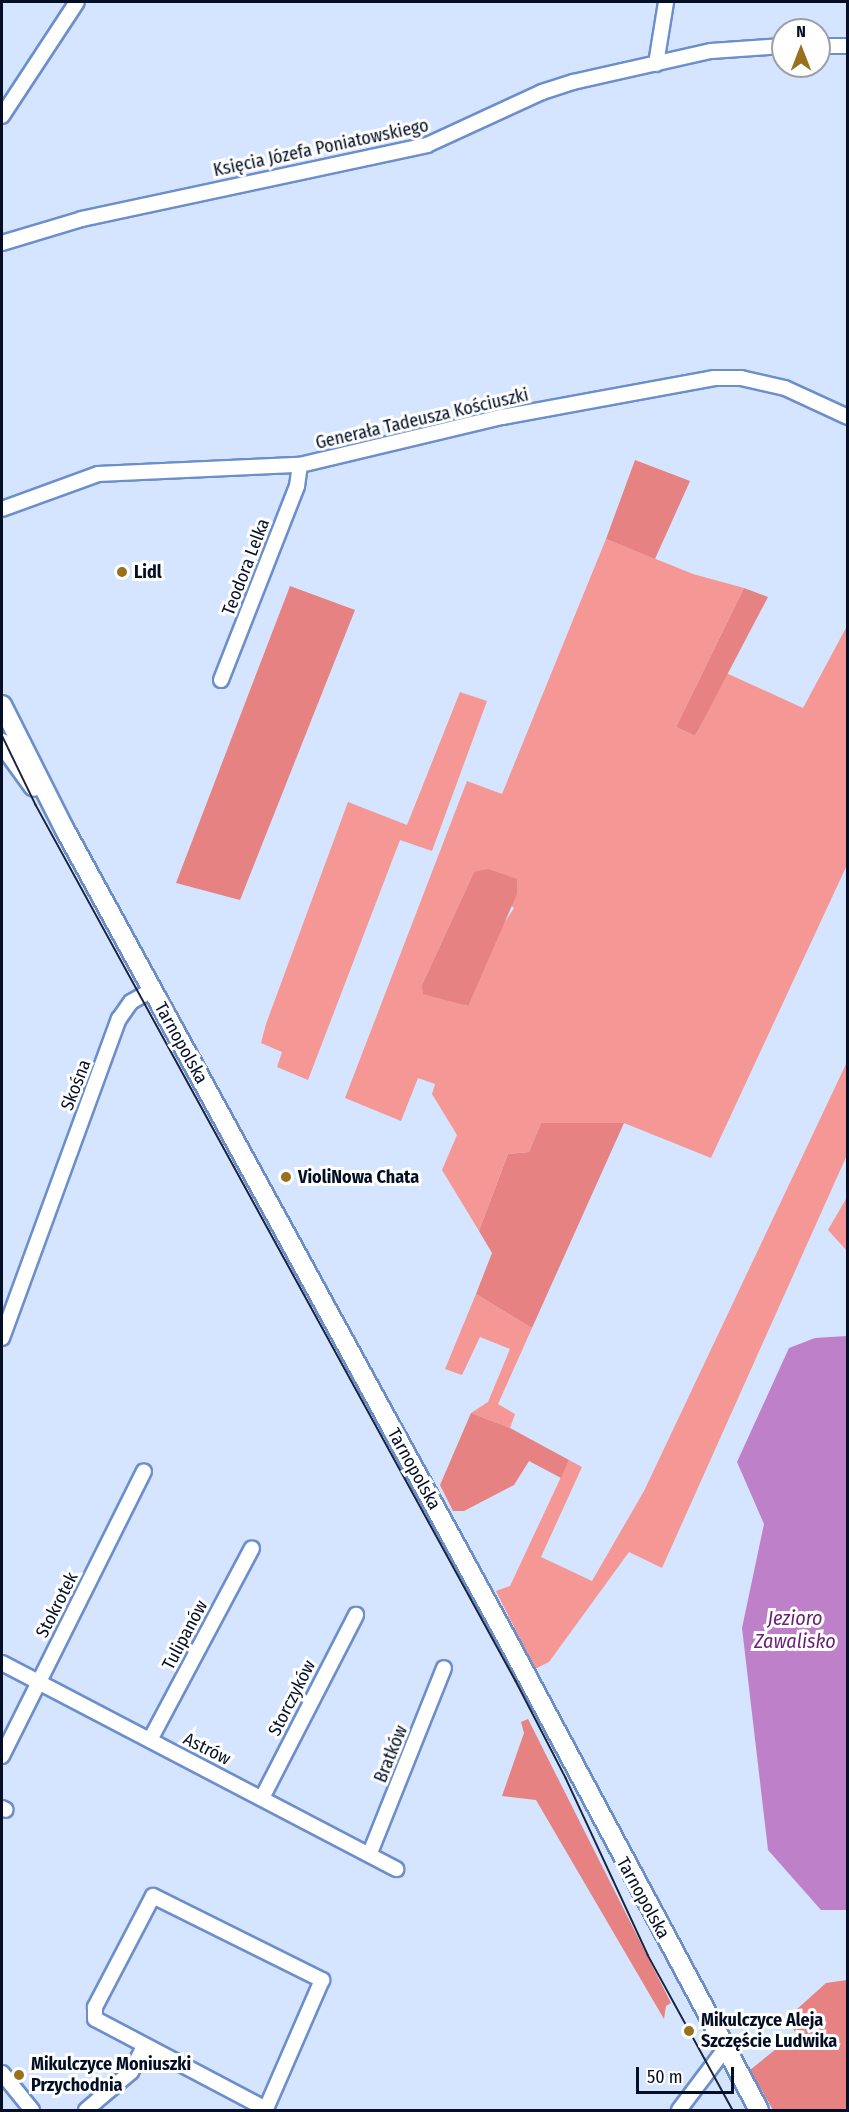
<!DOCTYPE html>
<html>
<head>
<meta charset="utf-8">
<style>
  body { margin:0 }
  #map { position:relative; width:849px; height:2112px; overflow:hidden; background:#d5e4ff; font-family:"Fira Sans Condensed",sans-serif }
  div>[style] { position:absolute }
  [style*='--x'] { left:calc(var(--x)*1px); top:calc(var(--y)*1px); width:calc(var(--w)*1px); rotate:calc(var(--a)*1deg) }
  .green>* { inset:0; background:#f59795 }
  .forest>* { inset:0; background:#e68281 }
  .water>* { inset:0; background:#be81c9 }
  .roads { filter:drop-shadow(2px 0 #6c8fcc) drop-shadow(-2px 0 #6c8fcc) drop-shadow(0 2px #6c8fcc) drop-shadow(0 -2px #6c8fcc) }
  .minor>* { height:14px; margin:-7px; padding:0 7px; transform-origin:7px; border-radius:7px; background:#fff }
  .major>* { height:18px; margin:-9px; padding:0 9px; transform-origin:9px; border-radius:9px; background:#fff }
  .tram>* { height:1.5px; margin:-0.75px; padding:0 0.75px; transform-origin:0.75px; border-radius:0.75px; background:#19243b }
  .dots>* { width:16px; height:16px; translate:-50% -50%; box-sizing:border-box; border:3px solid #fff; border-radius:50% }
  span { translate:-50% -50%; white-space:nowrap; text-align:center; line-height:1.15; -webkit-text-stroke:6px #fff; paint-order:stroke }
  .street-label { font-size:18px; color:#040f25 }
  .poi-label { font-size:18px; color:#040f25; font-weight:700 }
  .left { translate:0 -50%; text-align:left }
  .water-label { font-size:20px; color:#6a1f77; font-style:italic }
  .frame { position:absolute; inset:0; border:3px solid #040f25; pointer-events:none }
  .north { position:absolute; left:771px; top:18px; width:60px; height:60px; box-sizing:border-box; background:#fff; border:2px solid #9b9fa8; border-radius:50%; rotate:0deg; font-size:16px; font-weight:700; line-height:24px; text-align:center; color:#040f25 }
  .north::after { content:''; display:block; margin:auto; width:21px; height:27px; background:#99711d; clip-path:polygon(50% 0,100% 100%,50% 72%,0 100%) }
  .scale { position:absolute; left:636px; top:2067px; width:98px; height:27px; box-sizing:border-box; border:3px solid #040f25; border-top:0; padding-left:8px; font-size:18px; line-height:21px; white-space:nowrap; color:#040f25; -webkit-text-stroke:4px #fff; paint-order:stroke }
</style>
</head>
<body>
<div id="map">
  <div class="green">
    <div style="clip-path:polygon(evenodd,606px 539px,693px 574px,744px 588px,676px 727px,695px 736px,726px 673px,803px 708px,847px 626px,847px 865px,711px 1158px,624px 1123px,541px 1123px,529px 1152px,508px 1154px,479px 1231px,442px 1170px,457px 1135px,432px 1094px,435px 1084px,418px 1078px,401px 1121px,345px 1098px,467px 781px,502px 794px,606px 539px,474px 872px,514px 908px,497px 934px,467px 1006px,422px 985px,474px 872px)"></div>
    <div style="clip-path:polygon(460px 692px,487px 701px,432px 851px,400px 840px,308px 1080px,277px 1067px,282px 1052px,261px 1043px,266px 1024px,348px 802px,407px 825px)"></div>
    <div style="clip-path:polygon(847px 1062px,847px 1155px,662px 1568px,629px 1552px,549px 1662px,535px 1669px,496px 1591px,510px 1586px,569px 1460px,582px 1467px,541px 1557px,592px 1581px,644px 1491px)"></div>
    <div style="clip-path:polygon(847px 1197px,847px 1251px,828px 1230px)"></div>
    <div style="clip-path:polygon(476px 1294px,532px 1328px,498px 1404px,515px 1414px,510px 1428px,471px 1413px,488px 1402px,510px 1349px,480px 1337px,462px 1375px,445px 1369px)"></div>
  </div>
  <div class="forest">
    <div style="clip-path:polygon(635px 460px,690px 481px,655px 559px,606px 539px)"></div>
    <div style="clip-path:polygon(290px 586px,355px 610px,240px 900px,176px 883px)"></div>
    <div style="clip-path:polygon(744px 588px,768px 597px,695px 736px,676px 727px)"></div>
    <div style="clip-path:polygon(488px 869px,517px 879px,517px 894px,468px 1006px,423px 994px,422px 985px,474px 872px)"></div>
    <div style="clip-path:polygon(541px 1123px,624px 1123px,532px 1328px,476px 1294px,492px 1253px,479px 1231px,508px 1154px,529px 1152px)"></div>
    <div style="clip-path:polygon(471px 1413px,510px 1428px,569px 1460px,561px 1478px,529px 1461px,514px 1485px,464px 1511px,453px 1511px,440px 1485px)"></div>
    <div style="clip-path:polygon(528px 1719px,671px 2003px,666px 2006px,664px 2019px,536px 1800px,502px 1796px,524px 1733px,521px 1722px)"></div>
    <div style="clip-path:polygon(847px 1980px,847px 2110px,773px 2110px,750px 2070px,796px 2033px,786px 2019px,826px 1983px)"></div>
  </div>
  <div class="water">
    <div style="clip-path:polygon(847px 1336px,848px 1910px,821px 1910px,768px 1850px,742px 1628px,764px 1524px,737px 1462px,789px 1348px,815px 1338px)"></div>
  </div>
  <div class="roads">
    <div class="minor">
      <div style="--x:819;--y:46;--w:29;--a:0"></div>
      <div style="--x:656;--y:64;--w:63;--a:-80.8"></div>
      <div style="--x:2;--y:116;--w:136;--a:-56.7"></div>
      <div style="--x:2;--y:243;--w:84;--a:-16.7"></div>
      <div style="--x:82;--y:219;--w:353;--a:-12.1"></div>
      <div style="--x:427;--y:145;--w:127;--a:-24.7"></div>
      <div style="--x:542;--y:92;--w:33;--a:-18"></div>
      <div style="--x:573;--y:82;--w:141;--a:-12.7"></div>
      <div style="--x:711;--y:51;--w:72;--a:-4"></div>
      <div style="--x:2;--y:509;--w:102;--a:-20"></div>
      <div style="--x:98;--y:474;--w:202;--a:-2.6"></div>
      <div style="--x:300;--y:465;--w:208;--a:-13.4"></div>
      <div style="--x:502;--y:417;--w:216;--a:-10.4"></div>
      <div style="--x:714;--y:378;--w:27;--a:0"></div>
      <div style="--x:741;--y:378;--w:45;--a:12.8"></div>
      <div style="--x:785;--y:388;--w:69;--a:24.7"></div>
      <div style="--x:221;--y:680;--w:208;--a:-68.6"></div>
      <div style="--x:297;--y:486;--w:21;--a:-82"></div>
      <div style="--x:2;--y:1338;--w:340;--a:-69.9"></div>
      <div style="--x:119;--y:1019;--w:21;--a:-55"></div>
      <div style="--x:131;--y:1002;--w:24;--a:-30"></div>
      <div style="--x:2;--y:1663;--w:445;--a:27.6"></div>
      <div style="--x:150;--y:1740;--w:217;--a:-62"></div>
      <div style="--x:2;--y:1756;--w:318;--a:-63.5"></div>
      <div style="--x:262;--y:1798;--w:206;--a:-62.8"></div>
      <div style="--x:2;--y:1808;--w:4;--a:27"></div>
      <div style="--x:370;--y:1853;--w:199;--a:-68.2"></div>
      <div style="--x:153;--y:1896;--w:189;--a:26.4"></div>
      <div style="--x:322;--y:1980;--w:141;--a:113.5"></div>
      <div style="--x:266;--y:2109;--w:193;--a:-152.2"></div>
      <div style="--x:95;--y:2019;--w:12;--a:-90"></div>
      <div style="--x:95;--y:2007;--w:125;--a:-62.4"></div>
      <div style="--x:2;--y:2073;--w:48;--a:51"></div>
      <div style="--x:86;--y:2110;--w:59;--a:-40.2"></div>
      <div style="--x:131;--y:2072;--w:29;--a:-63"></div>
      <div style="--x:679;--y:2110;--w:76;--a:-53"></div>
    </div>
    <div class="major">
      <div style="--x:2;--y:705;--w:140;--a:63.3"></div>
      <div style="--x:65;--y:830;--w:922;--a:61.35"></div>
      <div style="--x:507;--y:1639;--w:534;--a:61.85"></div>
      <div style="--x:2;--y:743;--w:54;--a:54"></div>
    </div>
  </div>
  <div class="tram">
    <div style="--x:2;--y:735;--w:78;--a:64.1"></div>
    <div style="--x:36;--y:805;--w:999;--a:61.28"></div>
    <div style="--x:516;--y:1681;--w:109;--a:62.7"></div>
    <div style="--x:566;--y:1778;--w:195;--a:65.1"></div>
    <div style="--x:648;--y:1955;--w:177;--a:61.3"></div>
  </div>
  <div class="dots">
    <div style="left:122px;top:572px;background:#99711d"></div>
    <div style="left:286px;top:1177px;background:#99711d"></div>
    <div style="left:689px;top:2031px;background:#99711d"></div>
    <div style="left:19px;top:2075px;background:#99711d"></div>
  </div>
  <div class="street-label">
    <span style="left:321px;top:148px;rotate:-12deg">Księcia Józefa Poniatowskiego</span>
    <span style="left:422px;top:419px;rotate:-13deg">Generała Tadeusza Kościuszki</span>
    <span style="left:246px;top:567px;rotate:-69deg">Teodora Lelka</span>
    <span style="left:181px;top:1043px;rotate:61deg">Tarnopolska</span>
    <span style="left:76px;top:1085px;rotate:-69deg">Skośna</span>
    <span style="left:414px;top:1469px;rotate:61deg">Tarnopolska</span>
    <span style="left:57px;top:1605px;rotate:-63deg">Stokrotek</span>
    <span style="left:185px;top:1635px;rotate:-62deg">Tulipanów</span>
    <span style="left:292px;top:1698px;rotate:-63deg">Storczyków</span>
    <span style="left:207px;top:1749px;rotate:27deg">Astrów</span>
    <span style="left:391px;top:1754px;rotate:-68deg">Bratków</span>
    <span style="left:643px;top:1898px;rotate:61deg">Tarnopolska</span>
  </div>
  <div class="poi-label">
    <span class="left" style="left:134px;top:572px">Lidl</span>
    <span class="left" style="left:298px;top:1177px">VioliNowa Chata</span>
    <span class="left" style="left:701px;top:2031px">Mikulczyce Aleja<br>Szczęście Ludwika</span>
    <span class="left" style="left:31px;top:2075px">Mikulczyce Moniuszki<br>Przychodnia</span>
  </div>
  <div class="water-label">
    <span style="left:795px;top:1630px">Jezioro<br>Zawalisko</span>
  </div>
  <div class="frame"></div>
  <div class="north">N</div>
  <div class="scale">50 m</div>
</div>
</body>
</html>
